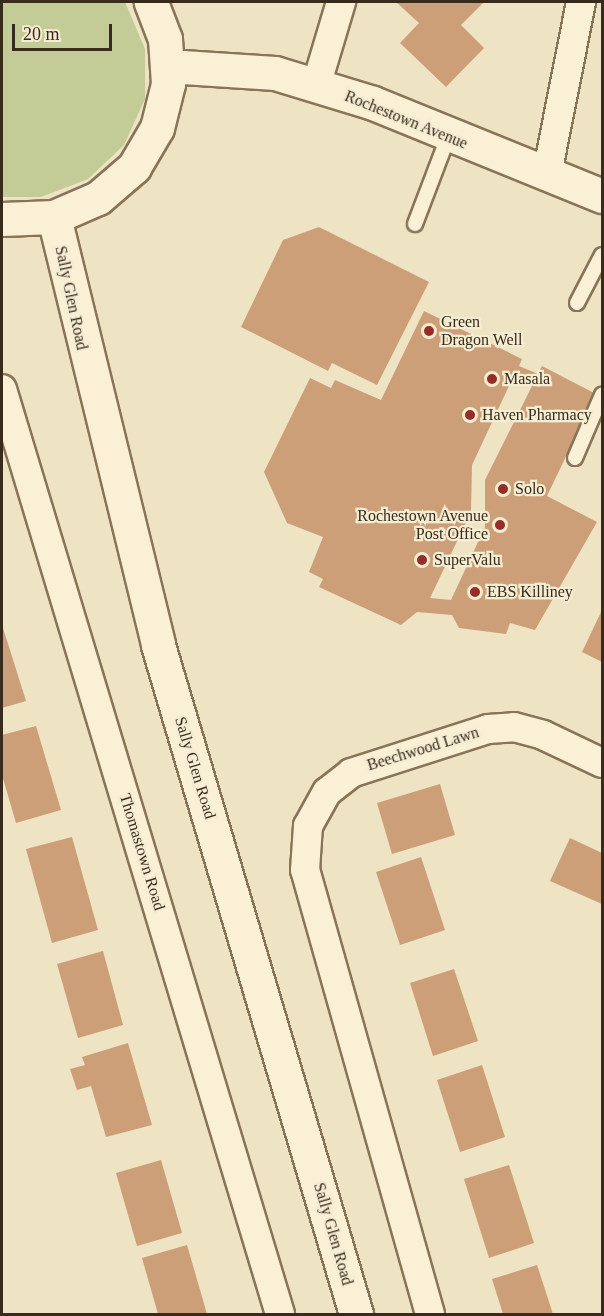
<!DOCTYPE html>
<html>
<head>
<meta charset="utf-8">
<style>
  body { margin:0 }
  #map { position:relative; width:604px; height:1316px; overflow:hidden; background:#eee3c2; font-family:"Times New Roman",serif }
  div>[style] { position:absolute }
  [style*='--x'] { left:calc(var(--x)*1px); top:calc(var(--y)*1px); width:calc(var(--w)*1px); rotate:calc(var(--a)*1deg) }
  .green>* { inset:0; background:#c3cc96 }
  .building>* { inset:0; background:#cc9f78 }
  .roads { filter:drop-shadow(2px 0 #887459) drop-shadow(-2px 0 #887459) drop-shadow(0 2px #887459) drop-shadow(0 -2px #887459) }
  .service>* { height:14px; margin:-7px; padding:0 7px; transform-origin:7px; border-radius:7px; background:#f9f0d5 }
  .minor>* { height:28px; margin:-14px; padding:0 14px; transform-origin:14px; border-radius:14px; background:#f9f0d5 }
  .secondary>* { height:33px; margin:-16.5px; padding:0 16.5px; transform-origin:16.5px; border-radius:16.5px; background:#f9f0d5 }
  .dots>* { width:16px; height:16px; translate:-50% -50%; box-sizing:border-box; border:3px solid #f5edd2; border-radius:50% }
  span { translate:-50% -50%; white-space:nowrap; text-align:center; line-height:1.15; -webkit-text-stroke:4.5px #f5edd2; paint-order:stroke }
  .street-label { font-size:16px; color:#382b1e }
  .poi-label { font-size:16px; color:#382b1e }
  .left { translate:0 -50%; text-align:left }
  .right { translate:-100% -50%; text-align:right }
  .frame { position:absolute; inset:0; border:3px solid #382b1e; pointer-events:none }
  .scale { position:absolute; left:12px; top:24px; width:100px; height:27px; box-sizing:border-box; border:3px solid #382b1e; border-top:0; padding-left:8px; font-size:18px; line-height:21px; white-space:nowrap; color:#382b1e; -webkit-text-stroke:4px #f5edd2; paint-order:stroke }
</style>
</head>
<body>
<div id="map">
  <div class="green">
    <div style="clip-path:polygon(2px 2px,125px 2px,145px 49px,145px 99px,124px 145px,88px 179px,41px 197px,2px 197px)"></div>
  </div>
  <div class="building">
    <div style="clip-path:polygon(396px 2px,484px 2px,461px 25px,484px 48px,446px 87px,400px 43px,419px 23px)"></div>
    <div style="clip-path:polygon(319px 227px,429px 282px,377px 385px,332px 363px,328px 371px,241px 327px,283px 240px)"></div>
    <div style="clip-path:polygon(evenodd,424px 311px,522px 359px,519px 366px,538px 374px,542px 366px,596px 394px,547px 496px,597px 522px,535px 630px,510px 623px,506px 634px,459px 628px,452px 615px,417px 612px,401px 625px,319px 587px,323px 579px,309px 572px,323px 537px,287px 523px,264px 472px,310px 378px,331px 388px,335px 380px,381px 400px,424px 311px,515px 373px,534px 382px,485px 480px,485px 527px,451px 600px,430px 598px,471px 512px,472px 465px,515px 373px)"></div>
    <div style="clip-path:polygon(602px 610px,602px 662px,582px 652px)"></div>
    <div style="clip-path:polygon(3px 628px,26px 701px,2px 708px,2px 629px)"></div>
    <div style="clip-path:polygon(36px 726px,61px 810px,16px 823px,2px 775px,2px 735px)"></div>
    <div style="clip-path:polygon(440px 784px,455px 835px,392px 854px,377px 803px)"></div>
    <div style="clip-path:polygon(72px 837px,98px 930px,52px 943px,26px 849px)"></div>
    <div style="clip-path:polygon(570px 838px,602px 853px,602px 904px,550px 881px)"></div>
    <div style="clip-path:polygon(421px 857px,445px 930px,400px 945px,376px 872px)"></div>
    <div style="clip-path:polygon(103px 951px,123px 1025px,78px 1038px,57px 964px)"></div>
    <div style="clip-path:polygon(454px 969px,478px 1041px,433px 1056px,410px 983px)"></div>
    <div style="clip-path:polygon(128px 1043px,152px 1125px,106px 1137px,91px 1086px,77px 1090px,70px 1069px,85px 1065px,82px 1057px)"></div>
    <div style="clip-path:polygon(482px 1065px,505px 1137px,460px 1152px,437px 1080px)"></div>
    <div style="clip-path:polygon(161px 1160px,182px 1233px,137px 1246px,116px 1173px)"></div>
    <div style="clip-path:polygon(509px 1165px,534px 1243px,489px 1258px,464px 1179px)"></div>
    <div style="clip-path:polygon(187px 1245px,207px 1314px,158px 1314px,142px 1258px)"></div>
    <div style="clip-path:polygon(537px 1265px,553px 1314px,503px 1314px,492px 1279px)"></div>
  </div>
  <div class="roads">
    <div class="service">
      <div style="--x:415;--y:224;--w:93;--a:-69.2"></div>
      <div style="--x:577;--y:303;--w:54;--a:-62.5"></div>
      <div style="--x:575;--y:458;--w:69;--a:-66.8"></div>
    </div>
    <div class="minor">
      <div style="--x:316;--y:86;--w:88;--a:-73.4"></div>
      <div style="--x:547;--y:174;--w:175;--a:-78.8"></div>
      <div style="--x:2;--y:389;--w:966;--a:73.27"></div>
      <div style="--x:430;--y:1314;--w:461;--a:-105.7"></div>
      <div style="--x:305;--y:870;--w:44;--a:-86.1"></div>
      <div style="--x:308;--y:826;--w:39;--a:-61"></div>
      <div style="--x:327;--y:792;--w:31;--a:-38"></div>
      <div style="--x:351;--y:773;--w:144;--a:-17.8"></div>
      <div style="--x:488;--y:729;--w:26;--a:-4"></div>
      <div style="--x:514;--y:727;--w:30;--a:15"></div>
      <div style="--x:543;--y:735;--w:65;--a:25.4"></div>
    </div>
    <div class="secondary">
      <div style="--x:167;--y:66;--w:108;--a:3.7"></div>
      <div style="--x:275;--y:73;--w:102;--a:17"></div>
      <div style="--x:373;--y:103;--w:247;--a:22.1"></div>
      <div style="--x:54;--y:217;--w:440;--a:76.3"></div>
      <div style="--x:158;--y:645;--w:698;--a:73.51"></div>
      <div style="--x:2;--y:219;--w:52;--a:-2.2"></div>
      <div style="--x:54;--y:217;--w:48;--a:-23.4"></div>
      <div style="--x:98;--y:198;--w:48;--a:-40.7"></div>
      <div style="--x:134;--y:167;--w:45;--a:-59.5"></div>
      <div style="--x:157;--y:128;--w:45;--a:-76"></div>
      <div style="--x:168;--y:84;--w:45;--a:-93.8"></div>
      <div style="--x:165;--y:39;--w:40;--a:-111"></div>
    </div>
  </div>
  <div class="dots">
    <div style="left:429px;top:331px;background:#972d29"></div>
    <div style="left:492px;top:379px;background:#972d29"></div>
    <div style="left:470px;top:415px;background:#972d29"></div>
    <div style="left:503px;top:489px;background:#972d29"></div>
    <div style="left:500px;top:525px;background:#972d29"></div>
    <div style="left:422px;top:560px;background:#972d29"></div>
    <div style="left:475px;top:592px;background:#972d29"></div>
  </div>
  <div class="street-label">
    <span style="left:406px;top:120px;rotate:22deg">Rochestown Avenue</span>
    <span style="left:71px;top:298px;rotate:78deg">Sally Glen Road</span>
    <span style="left:423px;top:749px;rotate:-17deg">Beechwood Lawn</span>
    <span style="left:195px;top:768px;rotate:73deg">Sally Glen Road</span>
    <span style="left:142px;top:852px;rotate:73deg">Thomastown Road</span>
    <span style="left:333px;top:1234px;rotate:74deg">Sally Glen Road</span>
  </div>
  <div class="poi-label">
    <span class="left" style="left:441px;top:331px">Green<br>Dragon Well</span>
    <span class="left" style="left:504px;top:379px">Masala</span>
    <span class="left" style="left:482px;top:415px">Haven Pharmacy</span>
    <span class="left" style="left:515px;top:489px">Solo</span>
    <span class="right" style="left:488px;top:525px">Rochestown Avenue<br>Post Office</span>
    <span class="left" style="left:434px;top:560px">SuperValu</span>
    <span class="left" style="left:487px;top:592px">EBS Killiney</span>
  </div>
  <div class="frame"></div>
  <div class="scale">20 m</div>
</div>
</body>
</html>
